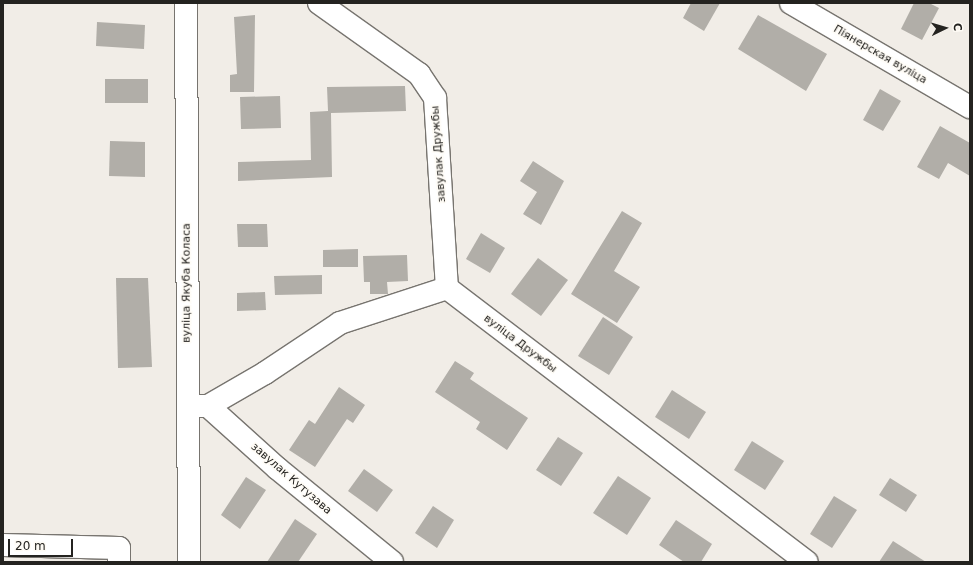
<!DOCTYPE html>
<html>
<head>
<meta charset="utf-8">
<style>
  body { margin:0 }
  #map { position:relative; width:973px; height:565px; overflow:hidden; background:#f1ede7; font-family:"DejaVu Sans",sans-serif }
  div>[style] { position:absolute }
  [style*='--x'] { left:calc(var(--x)*1px); top:calc(var(--y)*1px); width:calc(var(--w)*1px); rotate:calc(var(--a)*1deg) }
  .building>* { inset:0; background:#b1aea8 }
  .roads { filter:drop-shadow(1px 0 #77746f) drop-shadow(-1px 0 #77746f) drop-shadow(0 1px #77746f) drop-shadow(0 -1px #77746f) }
  .minor>* { height:22px; margin:-11px; padding:0 11px; transform-origin:11px; border-radius:11px; background:#fff }
  .major>* { height:22px; margin:-11px; padding:0 11px; transform-origin:11px; border-radius:11px; background:#fff }
  span { translate:-50% -50%; white-space:nowrap; text-align:center; line-height:1.15; -webkit-text-stroke:3px #fefbf5; paint-order:stroke }
  .street-label { font-size:11px; color:#242320 }
  .frame { position:absolute; inset:0; border:4px solid #242320; pointer-events:none }
  .north { position:absolute; left:925px; top:8px; width:40px; height:40px; -webkit-text-stroke:3px #fefbf5; paint-order:stroke; rotate:85deg; font-size:11px; font-weight:700; line-height:16px; text-align:center; color:#242320 }
  .north::after { content:''; display:block; margin:auto; width:14px; height:18px; background:#242320; clip-path:polygon(50% 0,100% 100%,50% 72%,0 100%) }
  .scale { position:absolute; left:8px; top:539px; width:65px; height:18px; box-sizing:border-box; border:2px solid #242320; border-top:0; padding-left:5px; font-size:12px; line-height:14px; white-space:nowrap; color:#242320; -webkit-text-stroke:3px #fefbf5; paint-order:stroke }
</style>
</head>
<body>
<div id="map">
  <div class="building">
    <div style="clip-path:polygon(691px 3px,720px 3px,704px 31px,683px 18px)"></div>
    <div style="clip-path:polygon(914px 3px,929px 3px,939px 8px,922px 40px,901px 29px)"></div>
    <div style="clip-path:polygon(255px 15px,254px 92px,230px 92px,230px 75px,237px 74px,234px 17px)"></div>
    <div style="clip-path:polygon(758px 15px,827px 54px,806px 91px,738px 49px)"></div>
    <div style="clip-path:polygon(97px 22px,145px 25px,144px 49px,96px 46px)"></div>
    <div style="clip-path:polygon(105px 79px,148px 79px,148px 103px,105px 103px)"></div>
    <div style="clip-path:polygon(405px 86px,406px 111px,331px 113px,332px 177px,238px 181px,238px 162px,311px 160px,310px 112px,328px 111px,327px 87px)"></div>
    <div style="clip-path:polygon(880px 89px,901px 101px,883px 131px,863px 120px)"></div>
    <div style="clip-path:polygon(280px 96px,281px 128px,241px 129px,240px 97px)"></div>
    <div style="clip-path:polygon(940px 126px,970px 143px,970px 176px,948px 163px,939px 179px,917px 167px)"></div>
    <div style="clip-path:polygon(110px 141px,145px 142px,145px 177px,109px 176px)"></div>
    <div style="clip-path:polygon(533px 161px,564px 181px,541px 225px,523px 214px,537px 192px,520px 181px)"></div>
    <div style="clip-path:polygon(622px 211px,642px 223px,614px 271px,640px 287px,617px 323px,571px 294px)"></div>
    <div style="clip-path:polygon(237px 224px,267px 224px,268px 247px,238px 247px)"></div>
    <div style="clip-path:polygon(481px 233px,505px 248px,490px 273px,466px 259px)"></div>
    <div style="clip-path:polygon(358px 249px,358px 267px,323px 267px,323px 250px)"></div>
    <div style="clip-path:polygon(407px 255px,408px 281px,387px 282px,388px 294px,370px 294px,370px 282px,364px 282px,363px 256px)"></div>
    <div style="clip-path:polygon(538px 258px,568px 280px,541px 316px,511px 294px)"></div>
    <div style="clip-path:polygon(322px 275px,322px 294px,275px 295px,274px 276px)"></div>
    <div style="clip-path:polygon(116px 278px,148px 278px,152px 367px,118px 368px)"></div>
    <div style="clip-path:polygon(265px 292px,266px 310px,237px 311px,237px 293px)"></div>
    <div style="clip-path:polygon(603px 317px,633px 337px,609px 375px,578px 356px)"></div>
    <div style="clip-path:polygon(455px 361px,474px 373px,470px 379px,528px 418px,507px 450px,476px 429px,480px 422px,435px 392px)"></div>
    <div style="clip-path:polygon(339px 387px,365px 405px,353px 423px,347px 419px,315px 467px,289px 450px,309px 420px,315px 424px)"></div>
    <div style="clip-path:polygon(672px 390px,706px 412px,689px 439px,655px 417px)"></div>
    <div style="clip-path:polygon(558px 437px,583px 453px,561px 486px,536px 470px)"></div>
    <div style="clip-path:polygon(752px 441px,784px 461px,765px 490px,734px 470px)"></div>
    <div style="clip-path:polygon(364px 469px,393px 490px,377px 512px,348px 491px)"></div>
    <div style="clip-path:polygon(618px 476px,651px 498px,627px 535px,593px 513px)"></div>
    <div style="clip-path:polygon(246px 477px,266px 490px,240px 529px,221px 515px)"></div>
    <div style="clip-path:polygon(890px 478px,917px 495px,906px 512px,879px 495px)"></div>
    <div style="clip-path:polygon(834px 496px,857px 510px,832px 548px,810px 534px)"></div>
    <div style="clip-path:polygon(433px 506px,454px 520px,437px 548px,415px 533px)"></div>
    <div style="clip-path:polygon(295px 519px,317px 534px,298px 562px,267px 562px)"></div>
    <div style="clip-path:polygon(676px 520px,712px 544px,701px 562px,684px 562px,659px 545px)"></div>
    <div style="clip-path:polygon(893px 541px,926px 562px,879px 562px)"></div>
  </div>
  <div class="roads">
    <div class="minor">
      <div style="--x:319;--y:3;--w:123;--a:35.4"></div>
      <div style="--x:419;--y:74;--w:29;--a:56"></div>
      <div style="--x:435;--y:98;--w:190;--a:86.4"></div>
      <div style="--x:791;--y:3;--w:207;--a:30.2"></div>
      <div style="--x:195;--y:406;--w:13;--a:0"></div>
      <div style="--x:208;--y:406;--w:94;--a:42"></div>
      <div style="--x:278;--y:469;--w:147;--a:39.2"></div>
      <div style="--x:208;--y:406;--w:66;--a:-30.1"></div>
      <div style="--x:265;--y:373;--w:90;--a:-33.7"></div>
      <div style="--x:340;--y:323;--w:113;--a:-18.1"></div>
      <div style="--x:447;--y:288;--w:452;--a:37.3"></div>
      <div style="--x:3;--y:545;--w:116;--a:1.5"></div>
      <div style="--x:119;--y:548;--w:14;--a:90"></div>
    </div>
    <div class="major">
      <div style="--x:186;--y:3;--w:559;--a:89.69"></div>
    </div>
  </div>
  <div class="street-label">
    <span style="left:880px;top:55px;rotate:30deg">Піянерская вуліца</span>
    <span style="left:439px;top:154px;rotate:-94deg">завулак Дружбы</span>
    <span style="left:187px;top:283px;rotate:-90deg">вуліца Якуба Коласа</span>
    <span style="left:520px;top:344px;rotate:37deg">вуліца Дружбы</span>
    <span style="left:291px;top:479px;rotate:41deg">завулак Кутузава</span>
  </div>
  <div class="frame"></div>
  <div class="north">С</div>
  <div class="scale">20 m</div>
</div>
</body>
</html>
